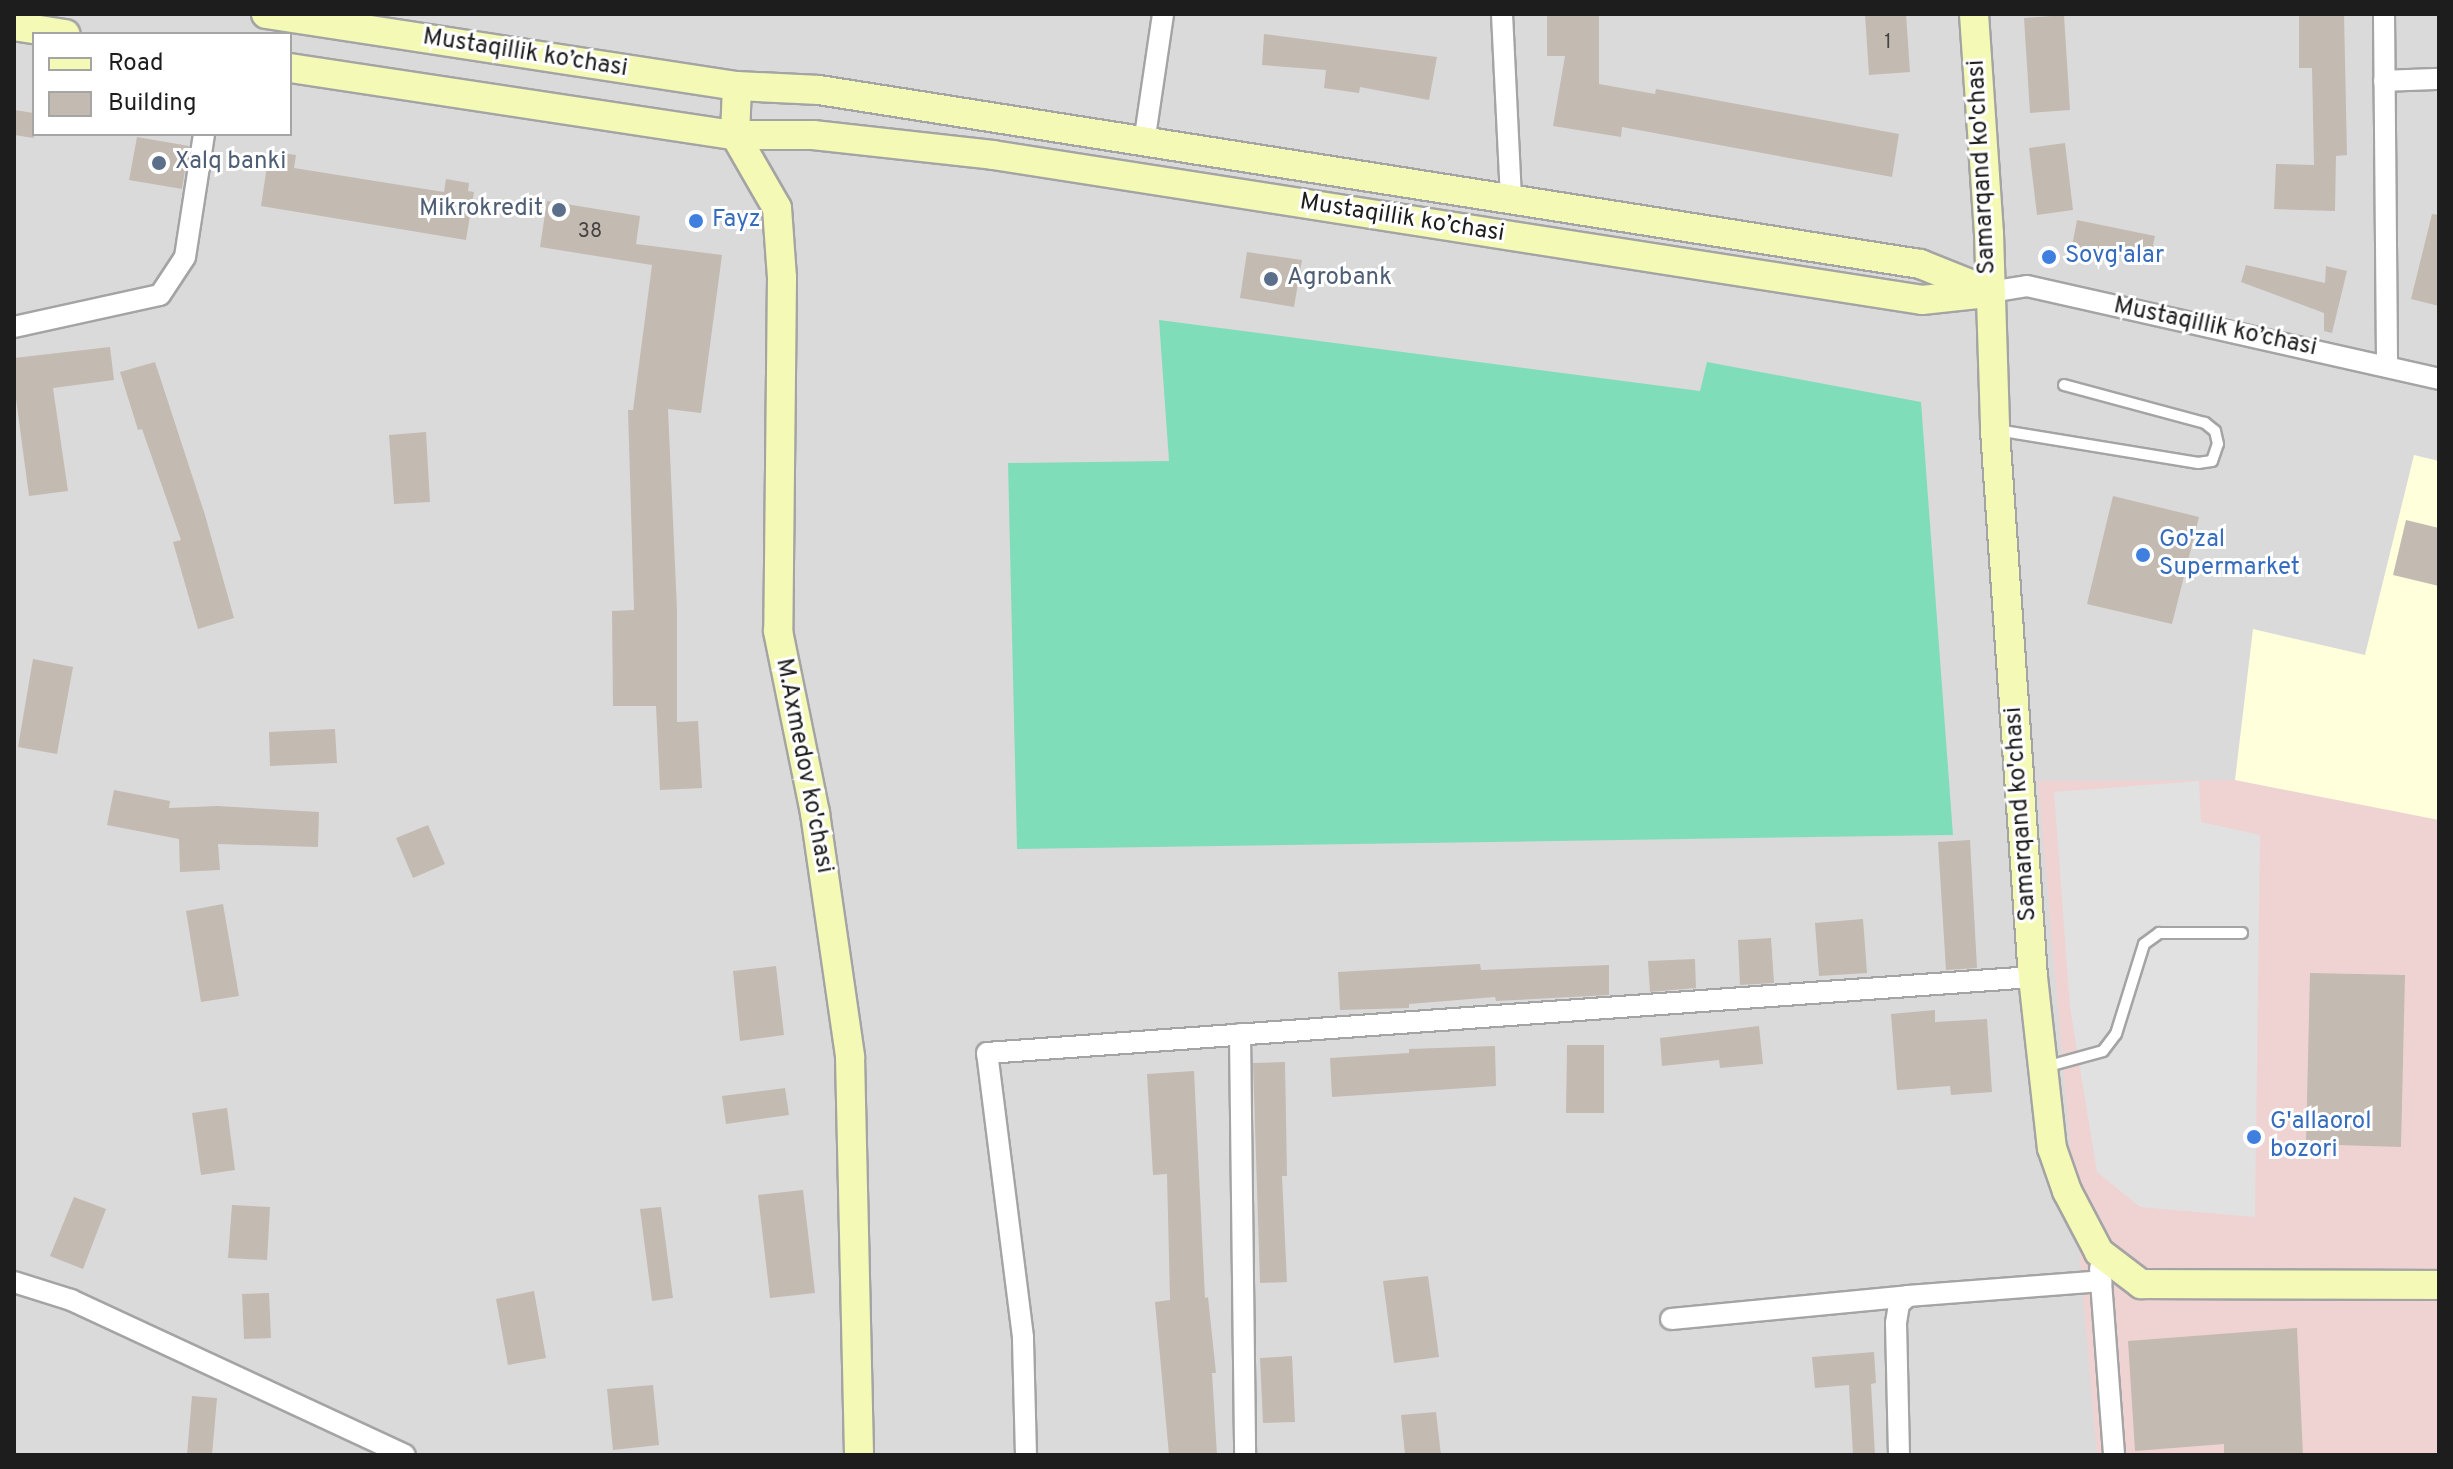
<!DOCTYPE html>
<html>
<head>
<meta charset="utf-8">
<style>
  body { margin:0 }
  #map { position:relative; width:2453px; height:1469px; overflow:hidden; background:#eeeae3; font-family:Overpass,sans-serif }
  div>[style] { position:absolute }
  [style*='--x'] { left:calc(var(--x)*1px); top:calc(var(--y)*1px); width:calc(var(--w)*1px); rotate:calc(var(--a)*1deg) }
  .residential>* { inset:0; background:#dbdada }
  .commercial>* { inset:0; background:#efd3d2 }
  .education>* { inset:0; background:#ffffdb }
  .pitch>* { inset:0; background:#80ddba }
  .parking>* { inset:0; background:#e1e1e1 }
  .building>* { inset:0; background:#c3bab2 }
  .roads { filter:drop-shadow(2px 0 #a4a4a4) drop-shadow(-2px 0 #a4a4a4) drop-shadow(0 2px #a4a4a4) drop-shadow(0 -2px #a4a4a4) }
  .lane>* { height:10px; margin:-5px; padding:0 5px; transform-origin:5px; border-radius:5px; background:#fff }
  .street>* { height:20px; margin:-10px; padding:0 10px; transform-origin:10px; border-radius:10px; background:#fff }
  .secondary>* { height:28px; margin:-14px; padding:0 14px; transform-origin:14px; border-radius:14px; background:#f5f9b6 }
  .dots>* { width:22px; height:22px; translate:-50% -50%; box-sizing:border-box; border:4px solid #fff; border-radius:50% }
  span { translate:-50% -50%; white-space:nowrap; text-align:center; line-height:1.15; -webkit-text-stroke:6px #fff; paint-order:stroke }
  .number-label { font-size:20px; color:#464442 }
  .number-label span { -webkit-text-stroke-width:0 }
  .street-label { font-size:24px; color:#1d1d1d }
  .service-label { font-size:24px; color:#4e5e75 }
  .left { translate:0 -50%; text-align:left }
  .right { translate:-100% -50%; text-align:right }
  .shop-label { font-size:24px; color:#366cbe }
  .frame { position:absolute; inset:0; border:16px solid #1d1d1d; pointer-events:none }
  .legend { position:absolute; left:32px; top:32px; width:260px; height:104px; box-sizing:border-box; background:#fff; border:2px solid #a5a5a5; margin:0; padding:10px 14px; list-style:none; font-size:24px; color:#1d1d1d }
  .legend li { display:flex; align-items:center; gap:16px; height:40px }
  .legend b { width:40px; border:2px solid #a5a5a5 }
</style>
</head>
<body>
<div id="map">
  <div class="residential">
    <div style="clip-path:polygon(evenodd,14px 14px,2439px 14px,2439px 1455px,14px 1455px,14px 14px,34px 34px,290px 34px,290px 134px,34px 134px,34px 34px)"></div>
  </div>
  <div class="commercial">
    <div style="clip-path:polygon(2235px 780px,2439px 820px,2439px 1455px,2097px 1455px,2038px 781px)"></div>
  </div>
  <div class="education">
    <div style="clip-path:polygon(2414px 455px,2439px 461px,2439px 820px,2235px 780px,2253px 629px,2365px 655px)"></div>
  </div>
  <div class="pitch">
    <div style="clip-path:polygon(1159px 320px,1700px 391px,1707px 362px,1921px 402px,1953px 835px,1017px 849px,1008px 463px,1169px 461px)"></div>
  </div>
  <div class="parking">
    <div style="clip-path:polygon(2199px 781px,2201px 822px,2260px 835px,2255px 1217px,2140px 1207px,2097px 1172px,2070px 1007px,2054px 792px)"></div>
  </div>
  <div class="building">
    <div style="clip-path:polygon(1547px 14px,1599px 14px,1599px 84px,1655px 94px,1656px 89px,1899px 134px,1892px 177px,1622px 127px,1621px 137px,1553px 126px,1565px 56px,1547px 56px)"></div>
    <div style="clip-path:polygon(1865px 14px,1906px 14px,1910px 72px,1869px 75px)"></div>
    <div style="clip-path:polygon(2299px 14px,2344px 14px,2347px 155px,2336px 156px,2335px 211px,2274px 209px,2276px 164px,2314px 165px,2312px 68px,2299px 68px)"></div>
    <div style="clip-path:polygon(2064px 15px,2070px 110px,2030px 113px,2024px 18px)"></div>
    <div style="clip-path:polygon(1264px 34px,1437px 57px,1429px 100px,1360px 87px,1359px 93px,1324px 88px,1326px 70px,1262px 65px)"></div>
    <div style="clip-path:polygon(14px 110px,34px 113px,34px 138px,14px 135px)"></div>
    <div style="clip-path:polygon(137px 137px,189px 146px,182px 189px,129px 180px)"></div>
    <div style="clip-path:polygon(2065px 143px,2073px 210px,2037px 215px,2029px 148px)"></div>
    <div style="clip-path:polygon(274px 152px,296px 155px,294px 168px,444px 192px,446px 179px,469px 183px,468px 191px,474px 192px,466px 240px,261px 206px,268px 159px,273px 160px)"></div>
    <div style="clip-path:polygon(547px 201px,640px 216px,636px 244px,722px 255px,701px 413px,668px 409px,677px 610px,677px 722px,698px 721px,702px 788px,660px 790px,656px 706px,613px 706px,612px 611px,634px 610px,628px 410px,633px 410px,652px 265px,540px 247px)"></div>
    <div style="clip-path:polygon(2432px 214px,2439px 215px,2439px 306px,2411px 299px)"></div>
    <div style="clip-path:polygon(2077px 220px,2155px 236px,2150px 261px,2072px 246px)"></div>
    <div style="clip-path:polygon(1247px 252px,1302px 260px,1294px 307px,1240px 298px)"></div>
    <div style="clip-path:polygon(2246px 265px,2325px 283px,2326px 266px,2347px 271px,2332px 333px,2324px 331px,2324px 313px,2241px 282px)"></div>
    <div style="clip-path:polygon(110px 347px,114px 380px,53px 388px,68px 491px,29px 496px,14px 384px,14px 358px)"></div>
    <div style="clip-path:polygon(155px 362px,205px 515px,234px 618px,198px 629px,173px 542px,181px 540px,142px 429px,138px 430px,120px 372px)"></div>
    <div style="clip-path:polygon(426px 432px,430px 502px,394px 504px,389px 435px)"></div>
    <div style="clip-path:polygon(2113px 496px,2199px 517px,2172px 624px,2087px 604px)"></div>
    <div style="clip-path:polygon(2406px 520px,2439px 528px,2439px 586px,2393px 575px)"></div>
    <div style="clip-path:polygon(33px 659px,73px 667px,57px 754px,18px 747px)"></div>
    <div style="clip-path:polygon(335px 729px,337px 763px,270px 766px,269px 732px)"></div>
    <div style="clip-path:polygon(114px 790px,170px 801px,169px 808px,217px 806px,319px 812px,318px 847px,218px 844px,220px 870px,180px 872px,179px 839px,107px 825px)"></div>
    <div style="clip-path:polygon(428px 825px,445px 864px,413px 878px,396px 838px)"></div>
    <div style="clip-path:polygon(1970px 840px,1977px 968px,1946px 970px,1938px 842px)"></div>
    <div style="clip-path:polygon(223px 904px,239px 996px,201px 1002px,186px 911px)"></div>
    <div style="clip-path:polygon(1863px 919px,1867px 973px,1819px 976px,1815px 923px)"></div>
    <div style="clip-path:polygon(1771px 938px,1774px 983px,1740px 985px,1738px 940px)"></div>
    <div style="clip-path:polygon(1695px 959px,1696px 988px,1650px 992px,1648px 961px)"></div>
    <div style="clip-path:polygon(1480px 964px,1481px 970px,1609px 965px,1609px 995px,1496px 1001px,1495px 997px,1409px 1004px,1409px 1008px,1340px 1010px,1338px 972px)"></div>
    <div style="clip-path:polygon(776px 966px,784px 1035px,740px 1041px,733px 971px)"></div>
    <div style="clip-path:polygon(2310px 973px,2405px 975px,2401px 1147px,2306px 1144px)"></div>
    <div style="clip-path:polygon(1935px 1010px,1935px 1022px,1987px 1019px,1992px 1092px,1951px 1095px,1950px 1086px,1897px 1090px,1891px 1014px)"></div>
    <div style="clip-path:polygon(1759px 1026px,1763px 1064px,1720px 1068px,1719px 1060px,1662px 1066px,1660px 1038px)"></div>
    <div style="clip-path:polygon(1567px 1045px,1604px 1045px,1604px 1113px,1566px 1113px)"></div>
    <div style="clip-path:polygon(1495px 1046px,1496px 1086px,1332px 1097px,1330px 1058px,1409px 1053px,1409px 1049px)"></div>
    <div style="clip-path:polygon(1285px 1062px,1287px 1176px,1282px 1176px,1287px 1282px,1260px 1283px,1253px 1063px)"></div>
    <div style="clip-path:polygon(1194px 1071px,1205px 1298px,1208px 1297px,1216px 1373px,1212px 1373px,1217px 1455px,1169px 1455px,1155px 1302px,1170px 1300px,1167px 1174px,1153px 1175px,1147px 1074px)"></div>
    <div style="clip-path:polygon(785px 1088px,789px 1115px,726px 1124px,722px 1096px)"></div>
    <div style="clip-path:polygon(227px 1108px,235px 1170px,201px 1175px,192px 1113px)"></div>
    <div style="clip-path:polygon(803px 1190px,815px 1293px,770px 1298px,758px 1195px)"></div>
    <div style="clip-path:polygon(74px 1197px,106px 1209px,83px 1269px,50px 1256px)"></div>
    <div style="clip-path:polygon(232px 1205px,270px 1207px,267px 1260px,228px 1258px)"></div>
    <div style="clip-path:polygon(661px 1207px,673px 1298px,652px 1301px,640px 1209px)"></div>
    <div style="clip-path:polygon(1428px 1276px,1439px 1357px,1394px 1363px,1383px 1281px)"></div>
    <div style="clip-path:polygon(534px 1291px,546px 1358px,508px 1365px,496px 1299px)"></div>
    <div style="clip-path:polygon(269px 1293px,271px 1338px,244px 1339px,242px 1294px)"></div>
    <div style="clip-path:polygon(2297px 1328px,2303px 1455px,2224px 1455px,2224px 1444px,2135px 1451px,2128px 1341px)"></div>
    <div style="clip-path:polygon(1874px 1352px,1876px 1383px,1871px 1384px,1875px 1455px,1853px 1455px,1849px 1385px,1815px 1388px,1812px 1357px)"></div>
    <div style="clip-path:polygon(1292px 1356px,1295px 1422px,1263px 1423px,1260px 1358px)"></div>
    <div style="clip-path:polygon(653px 1385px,659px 1445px,613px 1450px,607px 1389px)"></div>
    <div style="clip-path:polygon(192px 1396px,217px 1398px,212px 1455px,187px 1455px)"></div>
    <div style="clip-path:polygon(1436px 1412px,1441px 1455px,1405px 1455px,1401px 1415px)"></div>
  </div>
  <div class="roads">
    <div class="lane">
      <div style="--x:1997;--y:430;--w:204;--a:9.3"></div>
      <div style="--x:2198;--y:463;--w:14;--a:-8"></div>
      <div style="--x:2212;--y:461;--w:18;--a:-71"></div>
      <div style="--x:2218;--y:444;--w:13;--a:-103"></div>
      <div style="--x:2215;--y:431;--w:13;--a:-141"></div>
      <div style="--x:2205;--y:423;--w:146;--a:-164.9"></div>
      <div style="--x:2045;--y:1067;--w:60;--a:-15.4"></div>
      <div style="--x:2103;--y:1051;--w:21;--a:-53"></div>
      <div style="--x:2116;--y:1034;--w:94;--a:-72.7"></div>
      <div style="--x:2144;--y:944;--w:19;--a:-36"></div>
      <div style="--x:2159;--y:933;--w:83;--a:0"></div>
    </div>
    <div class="street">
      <div style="--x:1502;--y:14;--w:184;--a:87.2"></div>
      <div style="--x:2384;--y:14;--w:352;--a:89.5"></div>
      <div style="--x:2384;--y:81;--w:55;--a:-2.1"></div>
      <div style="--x:1144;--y:143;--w:130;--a:-81.6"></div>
      <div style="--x:1990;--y:292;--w:37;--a:-9"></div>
      <div style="--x:2027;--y:286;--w:422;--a:12.7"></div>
      <div style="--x:14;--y:327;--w:149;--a:-12.4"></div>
      <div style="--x:160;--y:295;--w:45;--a:-56.7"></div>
      <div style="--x:185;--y:257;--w:124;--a:-81.2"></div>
      <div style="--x:1240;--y:1034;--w:421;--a:89.3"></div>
      <div style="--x:2100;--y:1268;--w:188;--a:85.7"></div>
      <div style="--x:14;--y:1282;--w:60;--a:17.5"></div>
      <div style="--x:71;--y:1300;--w:368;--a:24.9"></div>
      <div style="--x:1671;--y:1319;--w:238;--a:-5.5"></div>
      <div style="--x:1026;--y:1455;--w:118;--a:-91.5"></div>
      <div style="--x:1023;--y:1337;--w:286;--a:-97.2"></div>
      <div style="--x:987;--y:1053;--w:1049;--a:-4.16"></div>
      <div style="--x:1899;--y:1455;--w:132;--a:-91.3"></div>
      <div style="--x:1896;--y:1323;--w:19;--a:-81"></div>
      <div style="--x:1899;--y:1304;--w:12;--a:-42"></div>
      <div style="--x:1908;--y:1296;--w:194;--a:-4.4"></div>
    </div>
    <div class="secondary">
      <div style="--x:266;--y:14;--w:476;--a:8.7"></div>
      <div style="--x:737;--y:86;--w:82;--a:2.8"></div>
      <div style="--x:819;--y:90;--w:1115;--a:8.98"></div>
      <div style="--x:1920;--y:264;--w:75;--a:21.8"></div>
      <div style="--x:1974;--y:14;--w:221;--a:86.1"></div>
      <div style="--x:1989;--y:234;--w:196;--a:88.2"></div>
      <div style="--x:1995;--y:430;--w:548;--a:86.03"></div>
      <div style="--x:2033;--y:977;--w:172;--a:83.7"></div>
      <div style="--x:2052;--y:1148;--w:46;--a:70.8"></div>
      <div style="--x:2067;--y:1191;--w:69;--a:62.3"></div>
      <div style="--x:2099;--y:1252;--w:53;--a:37.3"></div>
      <div style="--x:2141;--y:1284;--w:298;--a:0.2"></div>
      <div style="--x:14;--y:26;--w:52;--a:8.9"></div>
      <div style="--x:290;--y:68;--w:450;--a:8.6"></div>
      <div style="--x:735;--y:135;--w:78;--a:0"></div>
      <div style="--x:813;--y:135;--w:181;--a:6.3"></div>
      <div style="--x:993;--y:155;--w:940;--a:8.87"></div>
      <div style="--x:1922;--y:300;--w:65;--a:-6.1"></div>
      <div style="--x:737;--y:86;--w:49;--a:92.3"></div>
      <div style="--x:735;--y:135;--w:84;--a:60.1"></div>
      <div style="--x:777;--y:208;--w:70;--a:85.9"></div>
      <div style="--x:782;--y:278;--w:353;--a:90.6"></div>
      <div style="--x:778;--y:631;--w:186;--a:78.5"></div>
      <div style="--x:815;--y:813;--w:246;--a:81.8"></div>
      <div style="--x:850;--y:1057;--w:398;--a:88.7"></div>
    </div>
  </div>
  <div class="dots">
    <div style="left:159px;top:163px;background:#5c6f8a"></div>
    <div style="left:559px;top:210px;background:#5c6f8a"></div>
    <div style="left:696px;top:221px;background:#3f7fe0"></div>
    <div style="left:2049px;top:257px;background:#3f7fe0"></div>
    <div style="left:1271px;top:279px;background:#5c6f8a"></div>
    <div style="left:2143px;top:555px;background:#3f7fe0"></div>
    <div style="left:2254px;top:1137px;background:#3f7fe0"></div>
  </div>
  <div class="number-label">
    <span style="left:1888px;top:43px">1</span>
    <span style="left:590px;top:232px">38</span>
  </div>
  <div class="street-label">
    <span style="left:525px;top:54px;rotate:9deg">Mustaqillik ko’chasi</span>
    <span style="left:1983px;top:167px;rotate:-93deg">Samarqand ko'chasi</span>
    <span style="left:1402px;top:219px;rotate:9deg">Mustaqillik ko’chasi</span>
    <span style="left:2215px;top:328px;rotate:12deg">Mustaqillik ko’chasi</span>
    <span style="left:803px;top:766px;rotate:79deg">M.Axmedov ko'chasi</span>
    <span style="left:2022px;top:814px;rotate:-94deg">Samarqand ko'chasi</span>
  </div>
  <div class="service-label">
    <span class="left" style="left:175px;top:163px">Xalq banki</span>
    <span class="right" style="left:543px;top:210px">Mikrokredit</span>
    <span class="left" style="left:1287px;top:279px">Agrobank</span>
  </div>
  <div class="shop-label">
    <span class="left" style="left:712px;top:221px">Fayz</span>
    <span class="left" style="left:2065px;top:257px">Sovg'alar</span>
    <span class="left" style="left:2159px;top:555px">Go'zal<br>Supermarket</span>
    <span class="left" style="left:2270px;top:1137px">G'allaorol<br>bozori</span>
  </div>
  <div class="frame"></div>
  <ul class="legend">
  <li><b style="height:10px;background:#f5f9b6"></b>Road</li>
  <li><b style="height:22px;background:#c3bab2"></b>Building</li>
  </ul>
</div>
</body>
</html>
